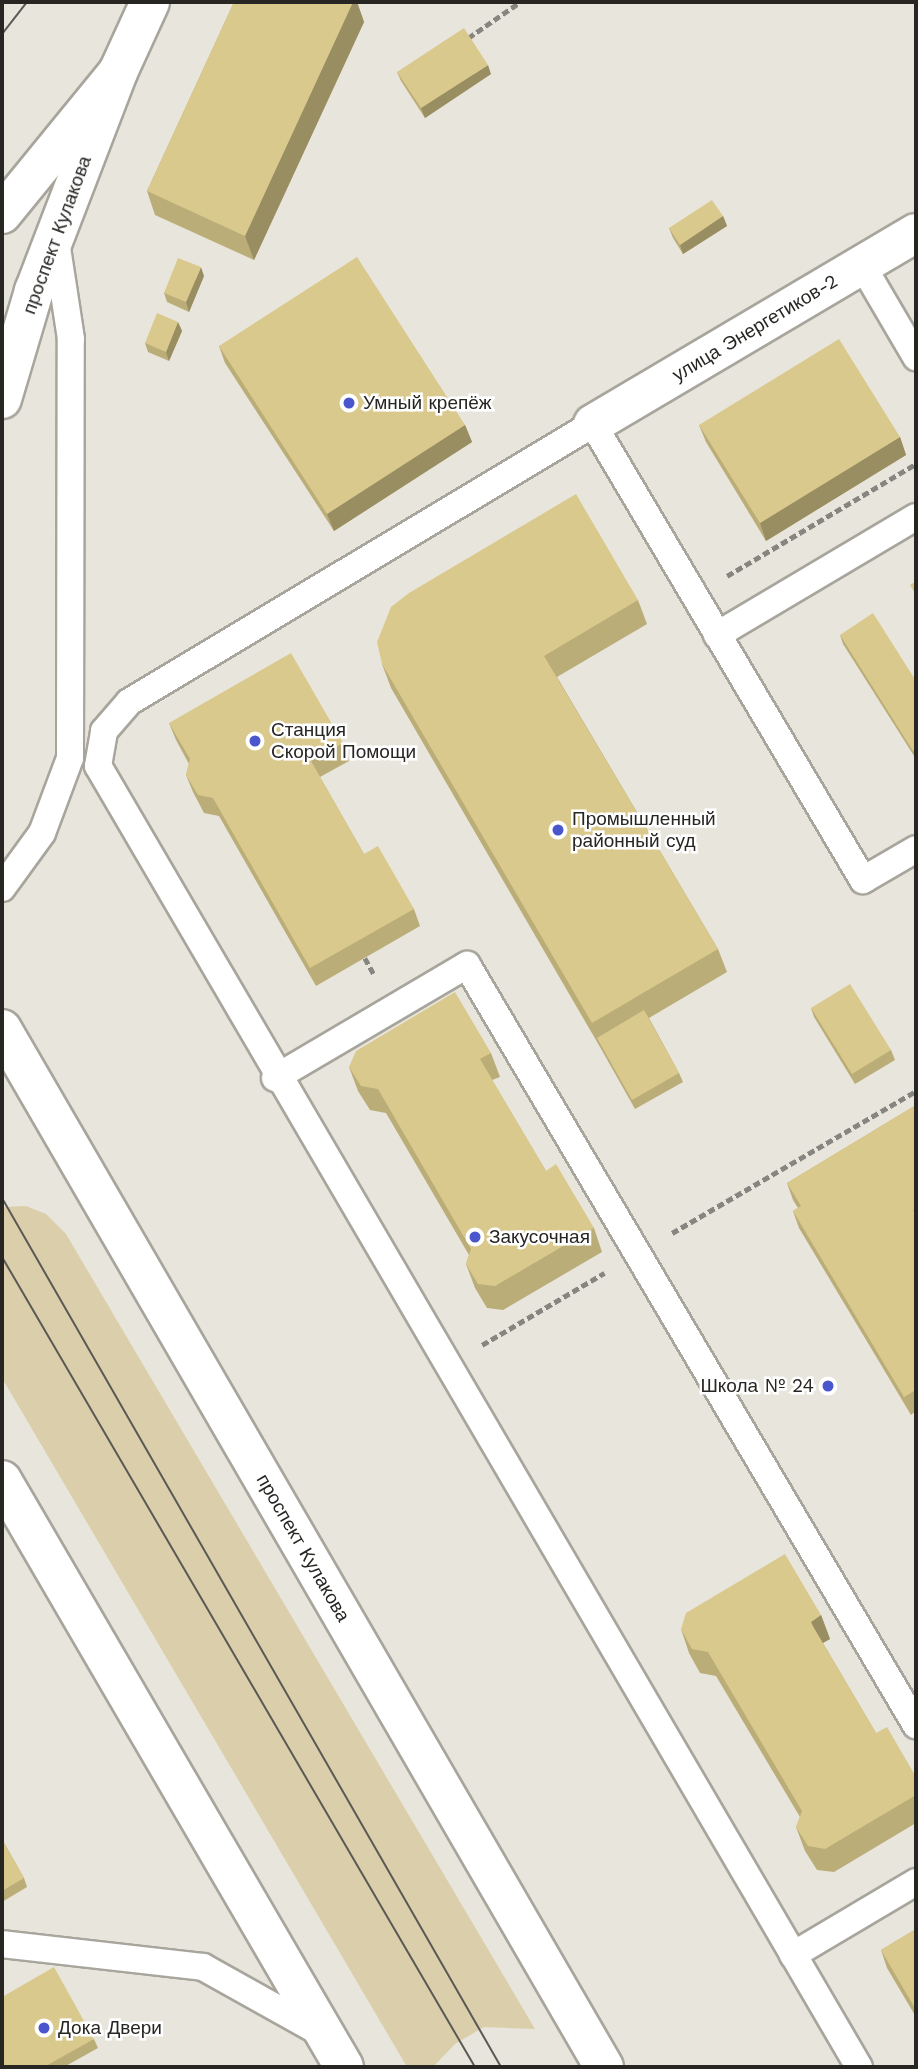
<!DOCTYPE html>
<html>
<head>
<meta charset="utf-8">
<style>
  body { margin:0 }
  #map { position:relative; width:918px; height:2069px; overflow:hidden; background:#e8e5dd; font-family:"Work Sans",sans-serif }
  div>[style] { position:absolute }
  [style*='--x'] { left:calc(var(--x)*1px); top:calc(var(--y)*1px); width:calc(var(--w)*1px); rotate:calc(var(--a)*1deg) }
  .green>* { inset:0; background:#dacfaa }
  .path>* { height:4.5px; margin-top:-2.25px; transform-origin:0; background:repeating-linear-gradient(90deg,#878580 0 7px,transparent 0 10.5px) }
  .roads { filter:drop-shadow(2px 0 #a7a59c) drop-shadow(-2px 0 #a7a59c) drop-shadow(0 2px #a7a59c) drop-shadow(0 -2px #a7a59c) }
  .lane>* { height:26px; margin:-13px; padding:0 13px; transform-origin:13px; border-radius:13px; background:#fff }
  .street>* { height:38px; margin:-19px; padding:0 19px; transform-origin:19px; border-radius:19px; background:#fff }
  .primary>* { height:38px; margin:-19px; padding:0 19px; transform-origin:19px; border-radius:19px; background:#fff }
  .tram>* { height:2px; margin:-1px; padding:0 1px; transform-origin:1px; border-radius:1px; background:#5a5954 }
  .wall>* { inset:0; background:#bbad78 }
  .shaded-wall>* { inset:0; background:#998d62 }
  .building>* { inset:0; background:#dac98c }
  .dots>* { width:19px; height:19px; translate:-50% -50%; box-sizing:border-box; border:4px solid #fff; border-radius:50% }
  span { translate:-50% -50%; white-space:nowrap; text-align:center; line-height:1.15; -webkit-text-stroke:5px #fff; paint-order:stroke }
  .street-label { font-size:19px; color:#272623 }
  .poi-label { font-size:19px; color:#272623 }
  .left { translate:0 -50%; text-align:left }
  .right { translate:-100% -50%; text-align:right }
  .frame { position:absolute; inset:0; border:4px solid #272623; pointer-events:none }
</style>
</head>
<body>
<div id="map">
  <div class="green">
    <div style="clip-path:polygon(26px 1206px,46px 1214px,66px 1234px,535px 2029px,484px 2027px,455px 2044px,433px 2067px,407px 2067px,2px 1378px,2px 1207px)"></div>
  </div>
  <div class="path">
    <div style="--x:468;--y:38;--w:63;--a:-34.7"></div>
    <div style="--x:727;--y:576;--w:220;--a:-30.7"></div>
    <div style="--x:365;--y:958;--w:18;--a:61"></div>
    <div style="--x:672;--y:1233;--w:282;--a:-30.2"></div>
    <div style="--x:482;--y:1345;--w:142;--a:-30.5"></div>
  </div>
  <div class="roads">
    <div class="lane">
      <div style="--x:862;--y:265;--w:107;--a:59.6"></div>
      <div style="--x:717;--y:635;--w:231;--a:-30.7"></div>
      <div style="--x:2;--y:888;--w:68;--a:-54"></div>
      <div style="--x:42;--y:833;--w:80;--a:-69.5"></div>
      <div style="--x:70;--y:758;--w:419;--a:-89.9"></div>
      <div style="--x:71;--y:339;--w:99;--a:-98.7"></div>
      <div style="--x:275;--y:1078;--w:223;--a:-30.5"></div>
      <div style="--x:467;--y:965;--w:883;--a:59.43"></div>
      <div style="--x:2;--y:1944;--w:202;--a:6.5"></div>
      <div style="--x:203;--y:1967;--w:135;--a:29.2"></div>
      <div style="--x:793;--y:1955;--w:143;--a:-30.7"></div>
      <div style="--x:859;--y:2067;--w:1507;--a:-120.32"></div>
      <div style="--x:98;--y:766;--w:36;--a:-80"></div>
      <div style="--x:104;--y:731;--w:38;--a:-49"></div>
      <div style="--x:129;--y:702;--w:541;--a:-30.93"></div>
      <div style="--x:593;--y:424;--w:530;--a:59.37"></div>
      <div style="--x:863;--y:880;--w:61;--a:-30.3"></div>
    </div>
    <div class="street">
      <div style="--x:593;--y:424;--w:375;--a:-30.6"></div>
    </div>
    <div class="primary">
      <div style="--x:2;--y:214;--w:183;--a:-50.8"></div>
      <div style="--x:118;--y:72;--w:77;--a:-65.4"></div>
      <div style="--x:2;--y:399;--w:113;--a:-73.5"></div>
      <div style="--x:34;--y:291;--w:235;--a:-69"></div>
      <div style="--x:2;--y:1029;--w:1200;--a:59.89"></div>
      <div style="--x:2;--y:1480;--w:679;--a:59.77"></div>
    </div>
  </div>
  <div class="tram">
    <div style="--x:2;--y:34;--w:41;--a:-52"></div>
    <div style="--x:2;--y:1198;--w:1002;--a:60.13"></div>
    <div style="--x:2;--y:1257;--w:938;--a:59.72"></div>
  </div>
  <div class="wall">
    <div style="clip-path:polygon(234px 2px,357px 2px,364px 22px,254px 260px,155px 215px,147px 191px)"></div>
    <div style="clip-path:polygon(397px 72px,491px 74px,425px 118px,401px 81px)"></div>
    <div style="clip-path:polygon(723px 216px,727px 226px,683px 254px,673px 238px,669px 228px)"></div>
    <div style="clip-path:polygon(204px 276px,189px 312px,167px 302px,164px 293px)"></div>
    <div style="clip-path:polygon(178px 322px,182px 331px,169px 361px,148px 352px,145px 343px)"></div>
    <div style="clip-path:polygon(219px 346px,465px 425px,472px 442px,334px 531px,225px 363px)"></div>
    <div style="clip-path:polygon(699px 425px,900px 437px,906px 455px,766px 541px,706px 442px)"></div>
    <div style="clip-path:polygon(638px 600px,647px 624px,557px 677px,718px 949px,727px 972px,649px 1018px,679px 1073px,683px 1082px,635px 1109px,600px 1047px,391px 688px,382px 664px)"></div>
    <div style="clip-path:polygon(840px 635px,916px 681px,916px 759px,843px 644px)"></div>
    <div style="clip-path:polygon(169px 723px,343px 743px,349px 761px,320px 777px,364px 854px,414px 909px,420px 926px,316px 986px,219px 816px,204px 813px,193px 792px,186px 775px,189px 764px,176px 740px)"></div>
    <div style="clip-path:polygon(811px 1008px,891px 1050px,895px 1060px,855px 1084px,814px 1017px)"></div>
    <div style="clip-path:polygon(491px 1053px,500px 1077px,492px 1080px,546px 1171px,594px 1228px,602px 1252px,503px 1310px,487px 1308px,475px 1288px,466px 1264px,469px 1255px,386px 1113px,370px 1110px,358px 1091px,349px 1067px)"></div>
    <div style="clip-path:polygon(916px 1105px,916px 1411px,911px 1415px,799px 1228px,793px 1211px,798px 1208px,793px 1200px,787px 1183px)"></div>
    <div style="clip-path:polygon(821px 1615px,830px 1639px,823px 1643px,876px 1733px,916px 1777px,916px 1823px,834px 1872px,817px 1870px,805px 1851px,796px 1827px,800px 1817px,716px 1676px,700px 1673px,689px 1653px,681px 1629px)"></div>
    <div style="clip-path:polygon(2px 1839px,24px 1878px,27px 1887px,2px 1902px)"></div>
    <div style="clip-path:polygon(916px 1929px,916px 2017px,887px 1968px,881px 1950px)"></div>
    <div style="clip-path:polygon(94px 2039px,98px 2048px,64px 2067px,2px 2067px)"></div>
  </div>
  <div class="shaded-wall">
    <div style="clip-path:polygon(353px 2px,357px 2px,364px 22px,254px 260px,245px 236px)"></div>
    <div style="clip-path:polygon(488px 65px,491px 74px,425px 118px,421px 108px)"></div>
    <div style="clip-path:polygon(723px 216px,727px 226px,683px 254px,680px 245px)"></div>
    <div style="clip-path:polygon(201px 267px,204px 276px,189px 312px,186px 302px)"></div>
    <div style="clip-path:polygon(178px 322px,182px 331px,169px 361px,166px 352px)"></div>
    <div style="clip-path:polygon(465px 425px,472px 442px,334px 531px,327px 514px)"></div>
    <div style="clip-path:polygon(900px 437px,906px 455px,766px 541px,760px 523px)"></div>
    <div style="clip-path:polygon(821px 1615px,830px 1639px,819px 1645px,811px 1622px)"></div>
  </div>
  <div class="building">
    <div style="clip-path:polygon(234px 2px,353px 2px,245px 236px,147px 191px)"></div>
    <div style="clip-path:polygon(464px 28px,488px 65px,421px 108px,397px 72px)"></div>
    <div style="clip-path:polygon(712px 200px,723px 216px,680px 245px,669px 228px)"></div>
    <div style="clip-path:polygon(357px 257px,465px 425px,327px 514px,219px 346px)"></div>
    <div style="clip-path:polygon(178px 258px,201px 267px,186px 302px,164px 293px)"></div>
    <div style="clip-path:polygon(157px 313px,178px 322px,166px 352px,145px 343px)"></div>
    <div style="clip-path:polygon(839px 339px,900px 437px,760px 523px,699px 425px)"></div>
    <div style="clip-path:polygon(576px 494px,638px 600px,544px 656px,718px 949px,592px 1023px,382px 664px,377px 642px,391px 607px,409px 593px)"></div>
    <div style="clip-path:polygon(916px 581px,916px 595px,910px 585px)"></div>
    <div style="clip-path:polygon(873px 613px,916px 681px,916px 749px,913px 751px,840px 635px)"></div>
    <div style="clip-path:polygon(291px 653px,343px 743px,311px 761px,364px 854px,378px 846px,414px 909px,310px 968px,213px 798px,198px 795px,186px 775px,190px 759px,169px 723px)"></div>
    <div style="clip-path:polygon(850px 984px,891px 1050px,852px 1074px,811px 1008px)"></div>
    <div style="clip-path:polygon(455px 992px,491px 1053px,480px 1059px,546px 1171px,556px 1164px,594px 1228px,495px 1286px,478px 1284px,466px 1264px,471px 1249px,378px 1089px,361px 1086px,349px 1067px,356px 1051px)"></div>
    <div style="clip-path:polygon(644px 1010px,679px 1073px,632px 1100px,597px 1038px)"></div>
    <div style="clip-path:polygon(916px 1105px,916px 1208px,913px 1210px,916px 1215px,916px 1395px,914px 1391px,904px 1397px,793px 1211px,801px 1206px,787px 1183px)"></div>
    <div style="clip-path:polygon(785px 1554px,821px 1615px,811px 1622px,814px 1628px,876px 1733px,887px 1727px,916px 1777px,916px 1795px,825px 1849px,808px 1846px,796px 1827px,802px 1811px,708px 1652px,692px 1649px,681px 1629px,686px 1613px)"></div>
    <div style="clip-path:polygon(2px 1839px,24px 1878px,2px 1891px)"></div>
    <div style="clip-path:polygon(916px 1929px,916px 2010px,881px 1950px)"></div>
    <div style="clip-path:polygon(54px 1967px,94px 2039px,44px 2067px,2px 2067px,2px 1997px)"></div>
  </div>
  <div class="dots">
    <div style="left:349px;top:403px;background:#4a56cc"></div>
    <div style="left:255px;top:741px;background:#4a56cc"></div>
    <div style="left:558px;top:830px;background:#4a56cc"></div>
    <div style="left:475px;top:1237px;background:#4a56cc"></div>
    <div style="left:828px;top:1386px;background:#4a56cc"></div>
    <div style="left:44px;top:2028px;background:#4a56cc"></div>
  </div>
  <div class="street-label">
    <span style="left:57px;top:235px;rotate:-70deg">проспект Кулакова</span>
    <span style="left:755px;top:328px;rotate:-31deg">улица Энергетиков-2</span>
    <span style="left:303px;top:1548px;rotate:60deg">проспект Кулакова</span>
  </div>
  <div class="poi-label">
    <span class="left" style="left:363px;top:403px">Умный крепёж</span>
    <span class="left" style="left:271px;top:741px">Станция<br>Скорой Помощи</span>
    <span class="left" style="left:572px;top:830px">Промышленный<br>районный суд</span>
    <span class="left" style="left:489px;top:1237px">Закусочная</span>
    <span class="right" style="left:814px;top:1386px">Школа № 24</span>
    <span class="left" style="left:58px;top:2028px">Дока Двери</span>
  </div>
  <div class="frame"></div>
</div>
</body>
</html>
